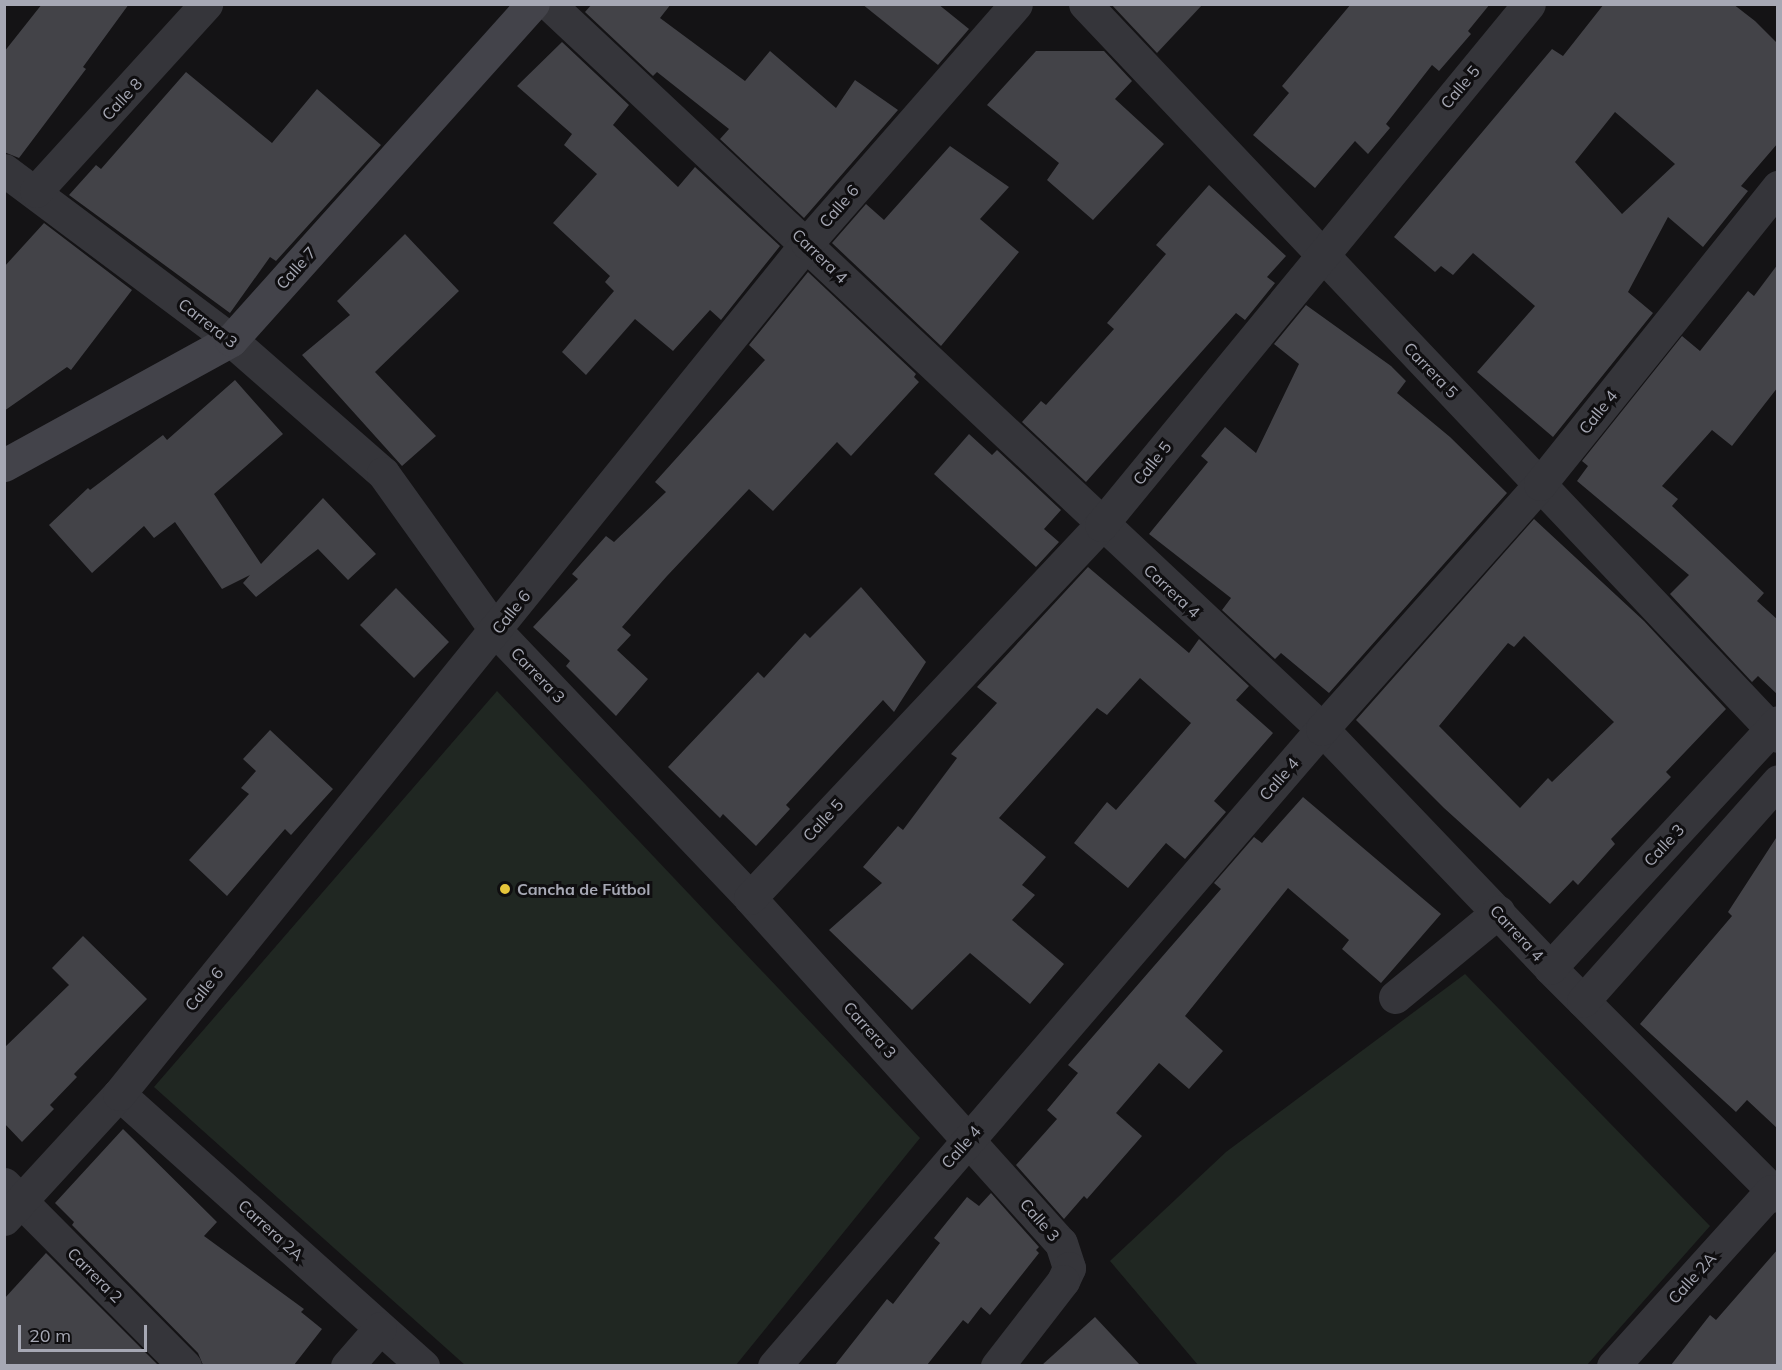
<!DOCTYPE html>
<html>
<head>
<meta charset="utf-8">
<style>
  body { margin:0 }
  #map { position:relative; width:1782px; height:1370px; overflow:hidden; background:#141315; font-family:Mulish,sans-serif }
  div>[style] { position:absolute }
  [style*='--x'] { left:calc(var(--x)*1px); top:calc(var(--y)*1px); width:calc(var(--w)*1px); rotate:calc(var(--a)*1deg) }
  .green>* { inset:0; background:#202722 }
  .building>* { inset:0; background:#434348 }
  .street>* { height:33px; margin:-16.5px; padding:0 16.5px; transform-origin:16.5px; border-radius:16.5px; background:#35353a }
  .secondary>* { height:33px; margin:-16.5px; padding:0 16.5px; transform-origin:16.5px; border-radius:16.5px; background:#43434a }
  .dots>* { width:16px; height:16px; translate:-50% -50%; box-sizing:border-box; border:3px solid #0f0e10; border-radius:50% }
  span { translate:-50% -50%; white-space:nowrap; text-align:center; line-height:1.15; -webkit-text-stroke:6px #0f0e10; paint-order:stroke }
  .street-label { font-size:16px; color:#a6a8b4 }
  .poi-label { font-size:16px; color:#a6a8b4; font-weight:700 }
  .left { translate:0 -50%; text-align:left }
  .frame { position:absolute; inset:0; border:6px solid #a6a8b4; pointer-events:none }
  .scale { position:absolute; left:18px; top:1325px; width:129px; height:27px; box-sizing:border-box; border:3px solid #a6a8b4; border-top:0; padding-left:8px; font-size:18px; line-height:21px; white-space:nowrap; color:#a6a8b4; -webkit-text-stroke:4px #0f0e10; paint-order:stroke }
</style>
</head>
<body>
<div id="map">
  <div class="green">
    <div style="clip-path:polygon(497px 691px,920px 1138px,736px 1365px,465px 1365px,154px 1087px)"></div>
    <div style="clip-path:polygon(1465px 974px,1710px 1226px,1587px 1365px,1198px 1365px,1110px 1261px,1226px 1152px)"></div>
  </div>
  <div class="building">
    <div style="clip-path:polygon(42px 4px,129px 4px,83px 67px,86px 69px,19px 158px,4px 152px,4px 52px)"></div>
    <div style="clip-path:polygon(592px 4px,671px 4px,660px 18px,745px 81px,770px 51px,836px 108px,855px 80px,898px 110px,804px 218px,720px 139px,729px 129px,657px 72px,653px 76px,585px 12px)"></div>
    <div style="clip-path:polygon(862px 4px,938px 4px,969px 29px,938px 65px)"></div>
    <div style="clip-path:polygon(1111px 4px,1203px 4px,1157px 53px)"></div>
    <div style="clip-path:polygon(1351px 4px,1490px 4px,1468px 31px,1471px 34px,1439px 71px,1432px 65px,1386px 124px,1390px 128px,1368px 154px,1355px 141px,1315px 188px,1253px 135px,1289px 93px,1282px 86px)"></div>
    <div style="clip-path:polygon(evenodd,1604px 4px,1733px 4px,1755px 21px,1778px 44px,1778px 143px,1741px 186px,1748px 191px,1703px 247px,1668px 217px,1628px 292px,1653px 313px,1553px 437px,1477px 372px,1535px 306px,1473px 253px,1453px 275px,1441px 266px,1435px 272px,1394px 237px,1552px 49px,1563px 56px,1604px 4px,1615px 112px,1675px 164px,1622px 214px,1575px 162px,1615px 112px)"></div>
    <div style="clip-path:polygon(562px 42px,629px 105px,613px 125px,678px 187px,695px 167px,780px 246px,721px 320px,710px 310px,673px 351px,635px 319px,586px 375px,562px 352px,614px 291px,605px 282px,610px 276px,553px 223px,597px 174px,564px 145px,572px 134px,517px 86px)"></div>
    <div style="clip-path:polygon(1036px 51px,1104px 51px,1132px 81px,1115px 99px,1164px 144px,1093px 220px,1047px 180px,1059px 163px,987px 105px)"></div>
    <div style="clip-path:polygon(186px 72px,272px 143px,317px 89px,381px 145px,276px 261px,270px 257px,230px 313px,69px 195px,96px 165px,101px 169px)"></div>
    <div style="clip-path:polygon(950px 146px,1009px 187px,980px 219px,1019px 252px,941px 346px,832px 243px,866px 204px,884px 220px)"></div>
    <div style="clip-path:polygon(1209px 185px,1286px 256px,1267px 277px,1275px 283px,1245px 320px,1236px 313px,1086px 482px,1022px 422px,1041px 401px,1046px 405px,1114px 329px,1107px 323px,1166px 254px,1156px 245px)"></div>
    <div style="clip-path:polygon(44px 223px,132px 290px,71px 370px,67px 367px,4px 411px,4px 267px)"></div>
    <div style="clip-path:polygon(405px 234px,459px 291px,375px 372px,436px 436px,402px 466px,302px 355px,350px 315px,337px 301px)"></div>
    <div style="clip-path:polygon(1778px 264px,1778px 387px,1732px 446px,1712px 430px,1662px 486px,1678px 499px,1672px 506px,1764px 593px,1757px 601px,1778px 620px,1778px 695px,1758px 676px,1752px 682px,1670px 594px,1689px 575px,1577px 481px,1588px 466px,1582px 461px,1682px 336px,1700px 351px,1748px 291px,1754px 296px)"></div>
    <div style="clip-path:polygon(808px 272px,916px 374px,914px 377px,919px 382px,851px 456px,837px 442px,773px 511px,749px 489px,667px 576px,622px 627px,631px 635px,617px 650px,648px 679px,616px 716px,566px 666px,570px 661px,533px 627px,578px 579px,572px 574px,606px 536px,614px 542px,666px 492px,655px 482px,765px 360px,749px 345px)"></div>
    <div style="clip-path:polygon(1306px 305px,1391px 366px,1406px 381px,1397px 393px,1450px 437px,1507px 493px,1329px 693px,1281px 653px,1275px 659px,1222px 610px,1231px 598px,1149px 534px,1208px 462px,1201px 456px,1225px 427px,1256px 453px,1299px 364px,1274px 344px)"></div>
    <div style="clip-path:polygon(235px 380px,283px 434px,214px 494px,261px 564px,323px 498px,376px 554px,348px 580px,318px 549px,256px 597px,243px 583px,250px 575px,222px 589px,175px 522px,154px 538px,144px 526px,92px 573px,49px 525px,88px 488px,90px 490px,163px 435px,167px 440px)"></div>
    <div style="clip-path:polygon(969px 434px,992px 455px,997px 450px,1061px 510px,1044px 529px,1059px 542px,1036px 567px,934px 474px)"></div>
    <div style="clip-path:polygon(evenodd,1534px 519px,1644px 621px,1726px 709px,1666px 772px,1671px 777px,1611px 839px,1615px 844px,1578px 885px,1573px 880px,1550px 904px,1444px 808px,1356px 720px,1534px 519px,1524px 636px,1614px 722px,1552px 782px,1548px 778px,1520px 808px,1439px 726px,1508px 643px,1514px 647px,1524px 636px)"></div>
    <div style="clip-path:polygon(1088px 567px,1189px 653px,1199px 639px,1249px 686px,1236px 700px,1273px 733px,1214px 801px,1226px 812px,1185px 859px,1166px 843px,1128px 888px,1074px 843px,1107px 802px,1116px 810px,1191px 723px,1140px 678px,1107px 715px,1097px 708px,999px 818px,1046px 857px,1022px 885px,1035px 895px,1012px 920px,1064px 964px,1030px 1004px,970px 953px,912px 1010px,829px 930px,882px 883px,863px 867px,898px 826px,903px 830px,957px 758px,951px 754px,997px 703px,977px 687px)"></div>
    <div style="clip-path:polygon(861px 587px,926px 662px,894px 712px,883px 700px,786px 805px,790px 809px,756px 846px,723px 814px,720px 818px,668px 767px,758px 672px,764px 678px,805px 633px,810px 638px)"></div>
    <div style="clip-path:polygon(396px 588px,449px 642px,414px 678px,360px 625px)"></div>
    <div style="clip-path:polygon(270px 730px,333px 789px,291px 835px,285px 829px,227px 896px,189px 860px,249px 794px,241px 788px,256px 771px,243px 759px)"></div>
    <div style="clip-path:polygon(1303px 797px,1441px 914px,1381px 983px,1342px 949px,1349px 940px,1288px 888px,1185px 1016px,1223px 1051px,1189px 1089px,1159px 1063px,1116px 1113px,1142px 1136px,1087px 1199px,1084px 1196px,1064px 1219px,1016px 1165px,1057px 1119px,1047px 1110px,1078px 1073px,1068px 1065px,1221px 889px,1214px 883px,1254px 837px,1262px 843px)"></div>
    <div style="clip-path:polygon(1778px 835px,1778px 1129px,1747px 1100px,1736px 1112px,1640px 1024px,1732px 916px,1728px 912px)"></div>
    <div style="clip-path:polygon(83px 936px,147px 999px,74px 1074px,77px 1077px,50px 1105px,54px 1109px,22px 1142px,4px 1123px,4px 1048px,69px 985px,52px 968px)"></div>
    <div style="clip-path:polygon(123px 1129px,217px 1222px,204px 1236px,304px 1309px,301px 1312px,322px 1329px,294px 1365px,203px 1365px,198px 1353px,72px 1225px,74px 1222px,55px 1203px)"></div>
    <div style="clip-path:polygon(991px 1193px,1039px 1247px,1036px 1250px,1039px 1253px,990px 1315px,981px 1307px,968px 1324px,963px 1320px,927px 1365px,835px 1365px,887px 1299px,893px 1304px,940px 1243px,934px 1238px,967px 1197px,979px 1206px)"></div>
    <div style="clip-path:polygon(1778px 1249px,1778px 1365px,1671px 1365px,1710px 1315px,1716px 1320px)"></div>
    <div style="clip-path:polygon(46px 1253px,158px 1365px,4px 1365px,4px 1299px)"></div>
    <div style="clip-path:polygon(1095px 1317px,1140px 1365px,1042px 1365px)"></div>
  </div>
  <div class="street">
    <div style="--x:549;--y:4;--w:1060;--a:43.16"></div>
    <div style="--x:1322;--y:729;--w:330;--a:46.3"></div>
    <div style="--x:1550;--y:968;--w:322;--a:45"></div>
    <div style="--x:1085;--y:4;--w:1008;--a:46.57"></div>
    <div style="--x:4;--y:170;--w:284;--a:36.8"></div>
    <div style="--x:231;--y:340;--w:202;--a:41.2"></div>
    <div style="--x:383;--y:473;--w:194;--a:54.4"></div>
    <div style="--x:496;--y:631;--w:369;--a:46.4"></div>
    <div style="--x:750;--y:898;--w:464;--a:48"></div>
    <div style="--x:1061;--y:1243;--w:26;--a:72"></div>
    <div style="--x:1069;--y:1268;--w:14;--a:115"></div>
    <div style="--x:1063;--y:1281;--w:108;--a:127.8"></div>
    <div style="--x:36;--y:191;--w:253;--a:-47.7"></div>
    <div style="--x:750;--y:898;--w:512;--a:-46.74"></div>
    <div style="--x:1101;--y:525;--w:674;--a:-50.6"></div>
    <div style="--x:1550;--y:968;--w:335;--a:-47.2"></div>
    <div style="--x:1395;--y:997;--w:134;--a:-39.5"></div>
    <div style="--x:1583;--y:1001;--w:294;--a:-48.4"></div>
    <div style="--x:119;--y:1094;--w:408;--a:41.8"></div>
    <div style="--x:4;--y:1184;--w:257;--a:45.2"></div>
    <div style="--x:4;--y:1219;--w:170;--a:-47.4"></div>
    <div style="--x:119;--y:1094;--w:1094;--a:-51.05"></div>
    <div style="--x:807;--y:243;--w:317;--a:-48.8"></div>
    <div style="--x:347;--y:1366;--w:50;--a:-49"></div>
    <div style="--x:774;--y:1366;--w:840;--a:-49.3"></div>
    <div style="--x:1322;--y:729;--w:328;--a:-48.3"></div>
    <div style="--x:1540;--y:484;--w:381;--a:-51.3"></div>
    <div style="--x:1613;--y:1366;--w:236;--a:-47.9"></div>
  </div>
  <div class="secondary">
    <div style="--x:4;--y:465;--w:259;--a:-28.8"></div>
    <div style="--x:231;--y:340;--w:452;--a:-48.1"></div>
  </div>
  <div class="dots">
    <div style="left:505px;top:889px;background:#e6c63b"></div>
  </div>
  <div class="street-label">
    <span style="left:1460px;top:87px;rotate:-50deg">Calle 5</span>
    <span style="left:122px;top:99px;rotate:-47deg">Calle 8</span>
    <span style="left:839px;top:206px;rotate:-49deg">Calle 6</span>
    <span style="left:820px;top:256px;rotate:44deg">Carrera 4</span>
    <span style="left:296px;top:268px;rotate:-48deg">Calle 7</span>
    <span style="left:208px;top:323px;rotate:38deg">Carrera 3</span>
    <span style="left:1431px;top:370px;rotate:46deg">Carrera 5</span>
    <span style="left:1598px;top:412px;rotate:-51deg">Calle 4</span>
    <span style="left:1152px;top:463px;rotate:-51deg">Calle 5</span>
    <span style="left:1172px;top:591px;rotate:43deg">Carrera 4</span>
    <span style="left:511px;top:612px;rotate:-51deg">Calle 6</span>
    <span style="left:538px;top:675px;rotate:46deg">Carrera 3</span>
    <span style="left:1279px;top:779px;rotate:-49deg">Calle 4</span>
    <span style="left:823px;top:820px;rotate:-47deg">Calle 5</span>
    <span style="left:1664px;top:845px;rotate:-47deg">Calle 3</span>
    <span style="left:1517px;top:933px;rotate:47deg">Carrera 4</span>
    <span style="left:204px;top:989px;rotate:-51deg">Calle 6</span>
    <span style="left:870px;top:1030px;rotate:48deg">Carrera 3</span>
    <span style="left:961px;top:1147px;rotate:-49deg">Calle 4</span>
    <span style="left:1040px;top:1220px;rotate:49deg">Calle 3</span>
    <span style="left:271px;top:1230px;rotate:42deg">Carrera 2A</span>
    <span style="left:95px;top:1275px;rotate:45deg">Carrera 2</span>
    <span style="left:1692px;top:1278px;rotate:-48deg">Calle 2A</span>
  </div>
  <div class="poi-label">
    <span class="left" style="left:517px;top:889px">Cancha de Fútbol</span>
  </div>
  <div class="frame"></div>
  <div class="scale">20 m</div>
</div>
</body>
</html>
